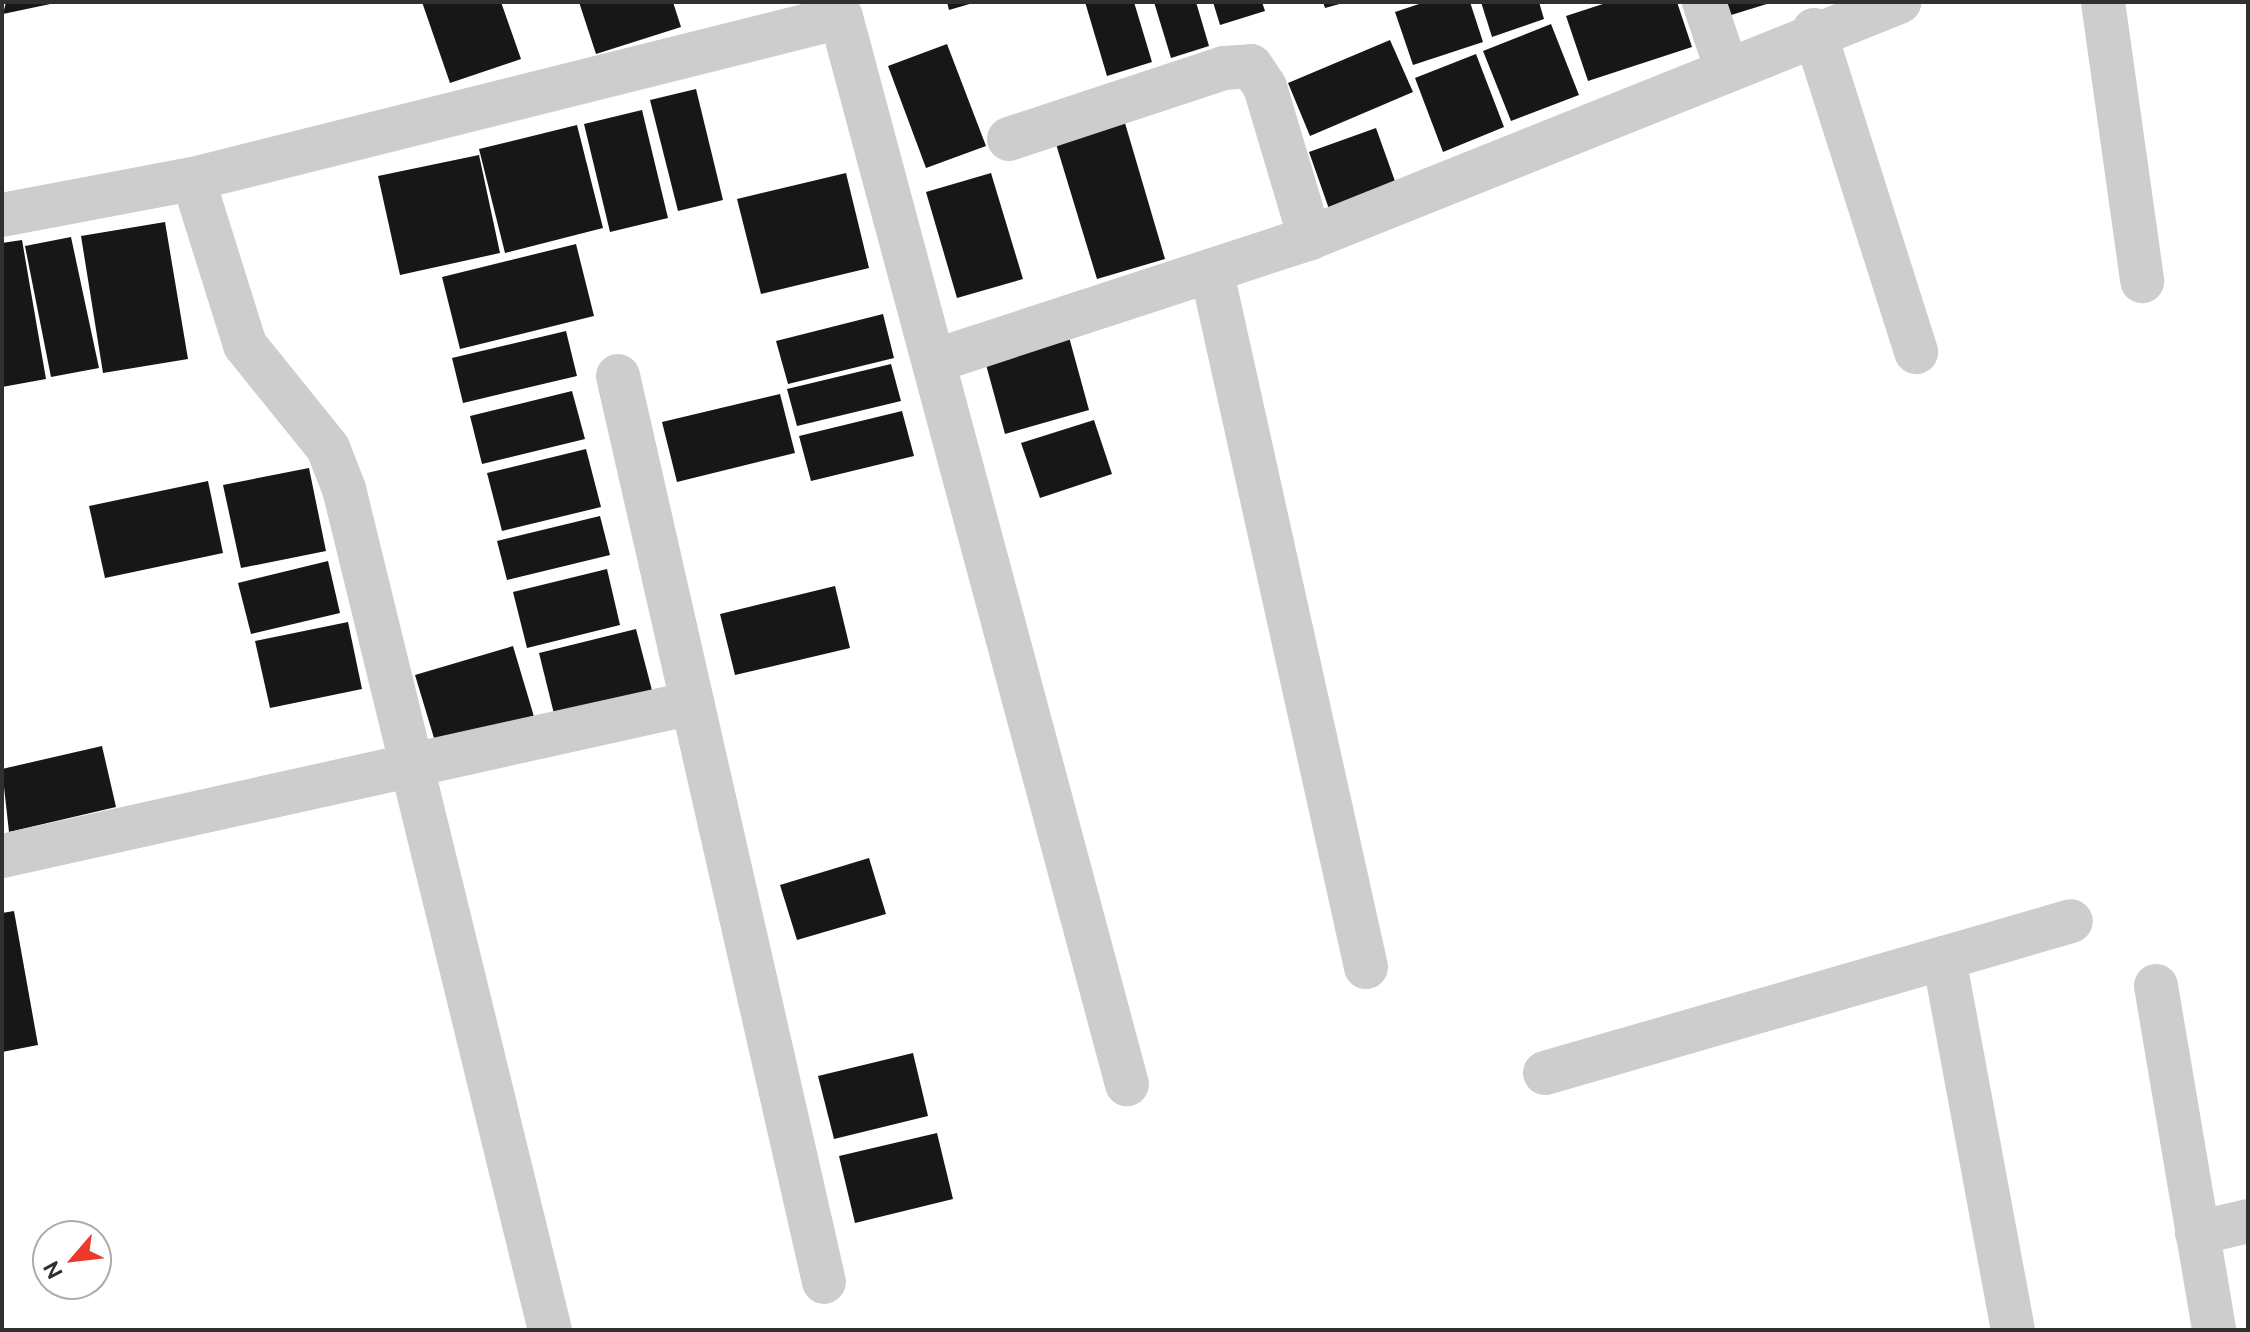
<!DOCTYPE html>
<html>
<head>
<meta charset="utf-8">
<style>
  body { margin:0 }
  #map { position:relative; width:2250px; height:1332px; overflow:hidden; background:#fff; font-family:Ubuntu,sans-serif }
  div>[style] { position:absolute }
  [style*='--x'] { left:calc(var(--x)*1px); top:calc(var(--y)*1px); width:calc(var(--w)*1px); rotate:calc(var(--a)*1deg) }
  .building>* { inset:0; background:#171717 }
  .minor>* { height:44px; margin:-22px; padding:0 22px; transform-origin:22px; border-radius:22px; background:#cdcdcd }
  span { translate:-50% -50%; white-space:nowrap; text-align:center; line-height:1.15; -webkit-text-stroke:8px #fff; paint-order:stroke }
  .frame { position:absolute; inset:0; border:4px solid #303030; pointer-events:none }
  .north { position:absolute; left:32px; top:1220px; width:80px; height:80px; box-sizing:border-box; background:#fff; border:2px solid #acacac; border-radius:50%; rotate:242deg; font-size:22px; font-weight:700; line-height:32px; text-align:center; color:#303030 }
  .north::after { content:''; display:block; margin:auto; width:28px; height:36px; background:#ee3a2b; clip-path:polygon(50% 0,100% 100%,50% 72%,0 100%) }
</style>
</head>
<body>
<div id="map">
  <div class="building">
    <div style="clip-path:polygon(6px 2px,55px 2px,55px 3px,3px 14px)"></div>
    <div style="clip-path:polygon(422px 2px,501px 2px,521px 59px,450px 83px)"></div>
    <div style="clip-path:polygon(579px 2px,673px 2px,681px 27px,596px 54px)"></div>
    <div style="clip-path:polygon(947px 2px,973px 2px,973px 3px,949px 10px)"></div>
    <div style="clip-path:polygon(1085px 2px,1134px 2px,1152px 62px,1107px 76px)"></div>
    <div style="clip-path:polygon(1154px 2px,1196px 2px,1209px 46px,1171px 58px)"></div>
    <div style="clip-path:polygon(1213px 2px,1262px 2px,1265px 11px,1220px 25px)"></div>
    <div style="clip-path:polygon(1323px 2px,1343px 2px,1343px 3px,1325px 8px)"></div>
    <div style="clip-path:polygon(1425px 2px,1470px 2px,1483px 42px,1413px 65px,1395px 12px)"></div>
    <div style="clip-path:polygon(1481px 2px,1539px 2px,1544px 19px,1492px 37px)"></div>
    <div style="clip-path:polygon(1609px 2px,1677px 2px,1692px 47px,1588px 81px,1566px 16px)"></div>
    <div style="clip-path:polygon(1723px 2px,1770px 2px,1770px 3px,1728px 16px)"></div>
    <div style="clip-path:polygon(1551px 24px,1579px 95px,1511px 121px,1483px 51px)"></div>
    <div style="clip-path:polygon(1390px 40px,1413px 92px,1310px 136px,1288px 83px)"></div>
    <div style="clip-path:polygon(947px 44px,986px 146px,926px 168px,888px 66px)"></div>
    <div style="clip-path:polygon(1476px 54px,1504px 127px,1443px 152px,1415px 78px)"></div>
    <div style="clip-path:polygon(696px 89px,723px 200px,678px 211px,650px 100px)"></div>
    <div style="clip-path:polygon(642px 110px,668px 218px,610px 232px,584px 124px)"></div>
    <div style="clip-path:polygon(1125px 123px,1165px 259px,1097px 279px,1056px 144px)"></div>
    <div style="clip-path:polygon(577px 125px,603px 228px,505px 253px,479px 149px)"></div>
    <div style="clip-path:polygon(1376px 128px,1396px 184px,1329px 209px,1309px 152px)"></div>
    <div style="clip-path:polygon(479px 155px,500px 253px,400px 275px,378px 176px)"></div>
    <div style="clip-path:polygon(846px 173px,869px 268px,761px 294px,737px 199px)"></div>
    <div style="clip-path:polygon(991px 173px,1023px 279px,957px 298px,926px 192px)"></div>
    <div style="clip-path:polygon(165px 222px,188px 359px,103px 373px,81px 236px)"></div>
    <div style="clip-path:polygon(71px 237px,99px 368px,51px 377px,25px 246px)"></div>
    <div style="clip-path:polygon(22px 240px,46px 379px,2px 387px,2px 243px)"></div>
    <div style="clip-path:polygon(576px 244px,594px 316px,460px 349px,442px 277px)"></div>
    <div style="clip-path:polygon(883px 314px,894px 358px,788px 384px,776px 341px)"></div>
    <div style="clip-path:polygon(566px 331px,577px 376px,463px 403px,452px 358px)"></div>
    <div style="clip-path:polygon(1069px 337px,1089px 410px,1005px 434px,985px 361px)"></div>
    <div style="clip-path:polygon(891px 364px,901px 401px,797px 426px,787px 389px)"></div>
    <div style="clip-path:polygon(572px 391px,585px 439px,482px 464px,470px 416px)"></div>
    <div style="clip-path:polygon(780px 394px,795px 453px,677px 482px,662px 422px)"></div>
    <div style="clip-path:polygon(902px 411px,914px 456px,811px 481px,799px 436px)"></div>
    <div style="clip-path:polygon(1094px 420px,1112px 474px,1040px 498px,1021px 443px)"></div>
    <div style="clip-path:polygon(586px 449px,601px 507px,502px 531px,487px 473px)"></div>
    <div style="clip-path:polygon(309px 468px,326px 551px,241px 568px,223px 485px)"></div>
    <div style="clip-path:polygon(208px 481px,223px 553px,105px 578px,89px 506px)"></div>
    <div style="clip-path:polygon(600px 516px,610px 555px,507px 580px,497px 541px)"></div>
    <div style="clip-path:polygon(328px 561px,340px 613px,251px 634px,238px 583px)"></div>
    <div style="clip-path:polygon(607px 569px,620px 625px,527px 648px,513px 592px)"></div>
    <div style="clip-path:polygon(835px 586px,850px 648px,735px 675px,720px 614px)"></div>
    <div style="clip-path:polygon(348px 622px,362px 689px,270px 708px,255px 641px)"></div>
    <div style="clip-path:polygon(636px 629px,654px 698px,556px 722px,539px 653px)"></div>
    <div style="clip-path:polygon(513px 646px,535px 720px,437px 748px,415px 675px)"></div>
    <div style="clip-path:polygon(102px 746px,116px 807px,9px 832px,2px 769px)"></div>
    <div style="clip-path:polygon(869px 858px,886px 914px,797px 940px,780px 885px)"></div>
    <div style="clip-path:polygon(14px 911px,38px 1045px,2px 1052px,2px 913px)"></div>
    <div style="clip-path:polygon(913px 1053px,928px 1116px,834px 1139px,818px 1076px)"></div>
    <div style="clip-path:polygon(937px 1133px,953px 1199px,855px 1223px,839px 1156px)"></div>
  </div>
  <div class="minor">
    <div style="--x:1704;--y:2;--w:69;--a:71.3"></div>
    <div style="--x:2103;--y:2;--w:282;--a:82"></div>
    <div style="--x:1814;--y:30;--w:338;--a:72.4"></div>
    <div style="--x:1009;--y:139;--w:226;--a:-18.3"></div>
    <div style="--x:1224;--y:68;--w:27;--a:-4"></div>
    <div style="--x:1251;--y:66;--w:25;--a:56"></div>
    <div style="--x:1265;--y:87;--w:158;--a:73.4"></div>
    <div style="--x:193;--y:179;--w:174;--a:72.6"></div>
    <div style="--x:245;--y:345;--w:132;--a:51.1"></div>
    <div style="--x:328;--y:448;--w:44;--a:68.7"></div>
    <div style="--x:344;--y:489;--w:866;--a:76.24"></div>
    <div style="--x:2;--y:215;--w:194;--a:-10.7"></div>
    <div style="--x:193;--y:179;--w:668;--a:-14.04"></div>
    <div style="--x:841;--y:17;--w:1105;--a:75"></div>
    <div style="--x:1212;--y:273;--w:711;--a:77.49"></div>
    <div style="--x:934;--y:361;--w:396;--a:-18.1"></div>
    <div style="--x:1310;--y:238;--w:635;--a:-21.83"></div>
    <div style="--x:618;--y:376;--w:929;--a:77.19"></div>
    <div style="--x:2;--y:856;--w:707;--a:-12.5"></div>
    <div style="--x:1944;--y:958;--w:132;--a:-16.2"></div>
    <div style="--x:2156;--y:986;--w:349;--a:80.4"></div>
    <div style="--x:1545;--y:1073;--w:415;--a:-16.1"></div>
    <div style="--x:1944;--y:958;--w:378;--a:79.5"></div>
    <div style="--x:2197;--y:1233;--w:52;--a:-13.2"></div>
  </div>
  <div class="frame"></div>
  <div class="north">N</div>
</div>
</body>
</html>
